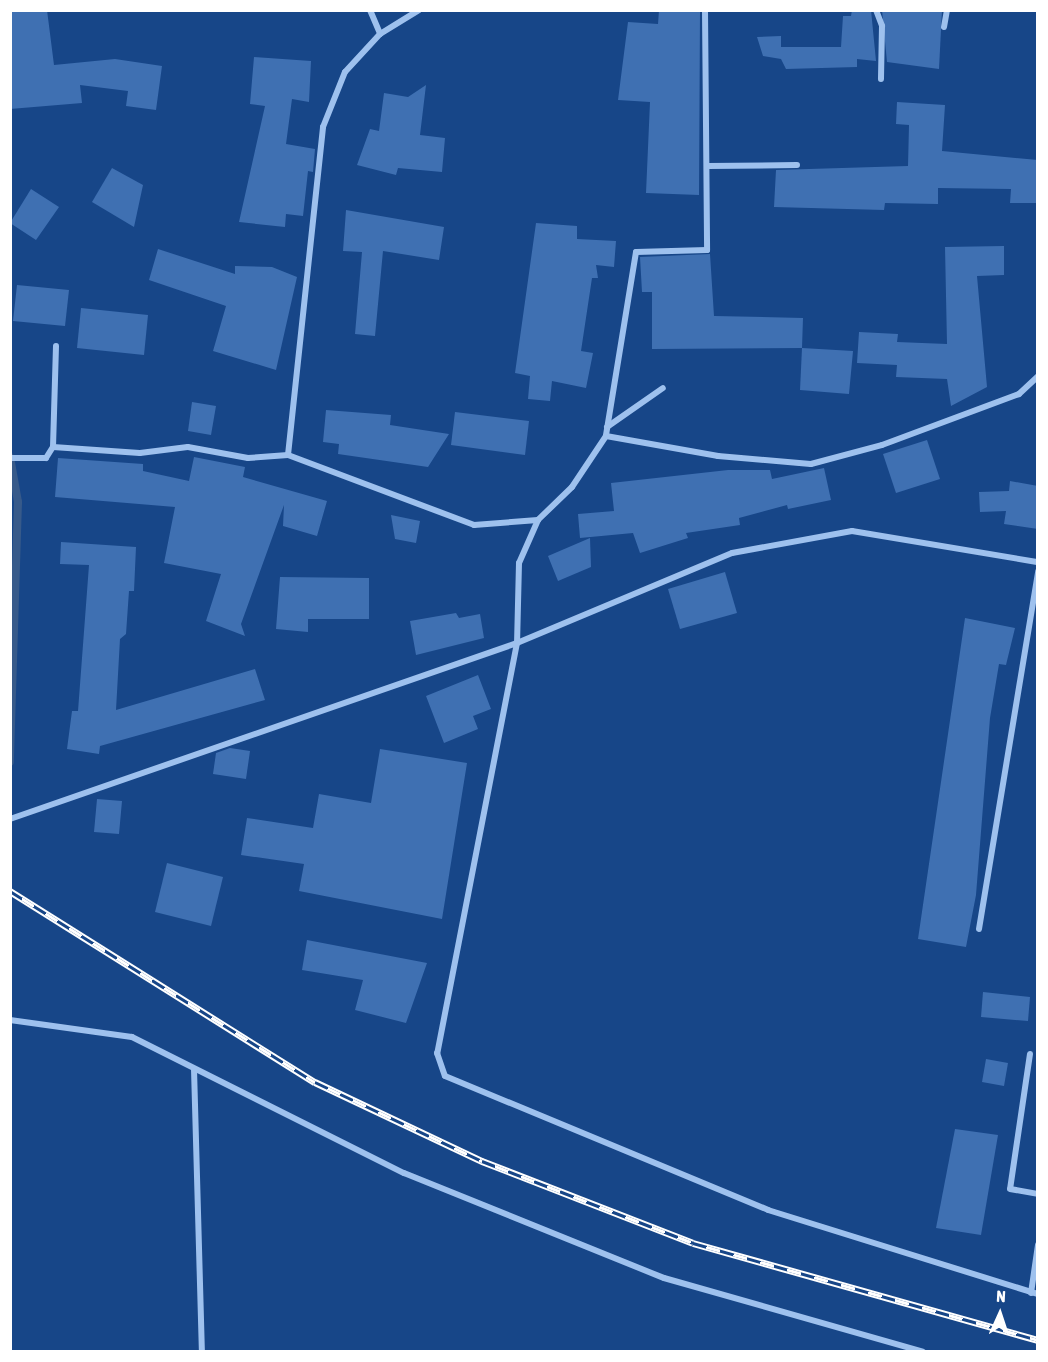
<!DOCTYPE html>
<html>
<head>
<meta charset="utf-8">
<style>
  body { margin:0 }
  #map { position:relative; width:1048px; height:1362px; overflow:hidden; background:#174688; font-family:"Asap Condensed",sans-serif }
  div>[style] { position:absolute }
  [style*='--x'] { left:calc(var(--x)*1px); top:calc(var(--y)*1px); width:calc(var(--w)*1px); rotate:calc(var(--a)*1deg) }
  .stream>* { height:8px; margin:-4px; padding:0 4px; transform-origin:4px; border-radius:4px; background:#375a8a }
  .building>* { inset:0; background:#3f70b2 }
  .minor>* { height:6px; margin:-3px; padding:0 3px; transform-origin:3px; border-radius:3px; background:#9ec1ee }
  .rail>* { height:7px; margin-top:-3.5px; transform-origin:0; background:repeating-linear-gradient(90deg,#174688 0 14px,#fff 0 28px); box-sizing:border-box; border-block:2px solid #fff }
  span { translate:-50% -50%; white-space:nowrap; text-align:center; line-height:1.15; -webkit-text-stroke:6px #174688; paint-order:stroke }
  .frame { position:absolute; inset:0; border:12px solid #fff; pointer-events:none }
  .north { position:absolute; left:970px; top:1284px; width:60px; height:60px; -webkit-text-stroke:4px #174688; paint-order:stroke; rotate:3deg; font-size:16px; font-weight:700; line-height:24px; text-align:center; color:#fff }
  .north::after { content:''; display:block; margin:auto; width:21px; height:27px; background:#fff; clip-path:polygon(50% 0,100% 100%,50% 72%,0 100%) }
</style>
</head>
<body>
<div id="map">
  <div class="stream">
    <div style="--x:10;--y:457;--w:46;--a:79.9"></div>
    <div style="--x:18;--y:502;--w:260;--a:91.8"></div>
  </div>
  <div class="building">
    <div style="clip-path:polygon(10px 10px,47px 10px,54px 65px,115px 59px,162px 66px,156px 110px,126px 106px,128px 91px,80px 85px,82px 103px,10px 109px)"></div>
    <div style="clip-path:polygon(659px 10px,700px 10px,699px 195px,646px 193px,650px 102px,618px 100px,628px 22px,658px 24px)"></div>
    <div style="clip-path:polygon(852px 10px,871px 10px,876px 61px,857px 59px,857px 67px,786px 69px,781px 59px,763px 56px,757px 37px,781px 36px,781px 47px,841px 47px,843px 16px,851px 16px)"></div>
    <div style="clip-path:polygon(882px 10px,942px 10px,939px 69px,887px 62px)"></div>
    <div style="clip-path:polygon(254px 57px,311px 61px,309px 102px,292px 99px,286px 144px,315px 149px,313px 172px,308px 171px,303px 216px,286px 214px,285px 227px,239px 222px,265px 106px,250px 104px)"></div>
    <div style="clip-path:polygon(426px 85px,420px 135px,445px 138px,442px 172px,398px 168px,396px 175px,357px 165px,370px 129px,379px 131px,384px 93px,408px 97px)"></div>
    <div style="clip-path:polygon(897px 102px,945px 105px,942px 151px,1038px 160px,1038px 203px,1010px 203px,1011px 189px,938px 188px,938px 204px,885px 203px,884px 210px,774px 207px,776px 170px,908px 166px,909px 125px,896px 124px)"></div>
    <div style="clip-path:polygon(112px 168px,143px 185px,134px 227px,92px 202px)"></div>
    <div style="clip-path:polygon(31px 189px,59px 207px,36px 240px,10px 223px)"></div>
    <div style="clip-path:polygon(346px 210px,444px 227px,439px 260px,383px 251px,375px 336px,355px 334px,362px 252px,343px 251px)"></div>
    <div style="clip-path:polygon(536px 223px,577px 226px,577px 239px,616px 241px,614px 267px,596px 265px,598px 278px,592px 278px,581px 351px,593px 353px,586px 388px,552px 381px,550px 401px,528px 399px,530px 376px,515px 373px)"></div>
    <div style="clip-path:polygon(1004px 246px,1004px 275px,977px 276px,987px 387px,951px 406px,947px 379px,896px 377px,897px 365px,857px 363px,859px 332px,898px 334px,897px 342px,947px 344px,945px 247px)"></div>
    <div style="clip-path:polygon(158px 249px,235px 274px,235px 266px,272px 267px,297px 277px,276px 370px,213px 351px,226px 306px,149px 280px)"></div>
    <div style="clip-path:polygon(710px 254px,714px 316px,803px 318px,802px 348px,652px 349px,652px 292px,642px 292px,640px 257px)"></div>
    <div style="clip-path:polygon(17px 285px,69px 290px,65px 326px,13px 321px)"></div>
    <div style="clip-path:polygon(81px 308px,148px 315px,144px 355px,77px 348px)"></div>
    <div style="clip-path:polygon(802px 348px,853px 351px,849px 394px,800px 390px)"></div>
    <div style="clip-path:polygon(192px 402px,216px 406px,211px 435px,188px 431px)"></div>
    <div style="clip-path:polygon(326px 410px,391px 415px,390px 425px,449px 434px,428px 467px,338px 454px,339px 444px,323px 442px)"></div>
    <div style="clip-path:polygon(455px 412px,529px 421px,525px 455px,451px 445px)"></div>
    <div style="clip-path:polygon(927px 440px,940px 479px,896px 493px,883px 454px)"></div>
    <div style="clip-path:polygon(194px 457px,245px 467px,243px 477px,327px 501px,317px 536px,283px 526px,284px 505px,241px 624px,245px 636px,206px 621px,221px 574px,164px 563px,175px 507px,55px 497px,58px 458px,143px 464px,143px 471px,189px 481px)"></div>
    <div style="clip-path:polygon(824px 468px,831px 500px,788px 509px,787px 505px,739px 518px,740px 525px,686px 533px,688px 538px,640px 553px,633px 533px,580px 538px,578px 514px,614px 511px,611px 483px,728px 470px,770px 470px,772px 479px)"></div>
    <div style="clip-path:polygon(1010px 481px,1038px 486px,1038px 529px,1004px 524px,1006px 511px,980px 512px,979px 492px,1009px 491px)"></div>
    <div style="clip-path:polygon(391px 515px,420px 521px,416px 543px,395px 539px)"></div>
    <div style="clip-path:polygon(590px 538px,591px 567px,558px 581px,548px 556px)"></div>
    <div style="clip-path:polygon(61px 542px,136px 547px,134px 591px,129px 591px,126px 634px,120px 639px,116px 710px,255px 669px,265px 700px,100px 746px,99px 754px,67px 749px,72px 711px,78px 711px,89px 565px,60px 564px)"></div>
    <div style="clip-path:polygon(725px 572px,737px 613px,680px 629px,668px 589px)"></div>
    <div style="clip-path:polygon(280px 577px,369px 578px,369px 619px,308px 619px,308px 632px,276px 629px)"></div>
    <div style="clip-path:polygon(456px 613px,459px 618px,480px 614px,484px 638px,416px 655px,410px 621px)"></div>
    <div style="clip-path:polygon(965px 618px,1015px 628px,1006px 665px,999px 664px,990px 718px,976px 895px,966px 947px,918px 939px)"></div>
    <div style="clip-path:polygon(478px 675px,491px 709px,473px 716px,478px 729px,444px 743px,426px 696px)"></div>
    <div style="clip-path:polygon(230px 748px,250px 751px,246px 779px,213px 774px,216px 753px)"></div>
    <div style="clip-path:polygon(380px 749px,467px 763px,442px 919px,299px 891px,304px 864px,241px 855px,247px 818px,313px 828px,319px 794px,371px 803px)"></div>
    <div style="clip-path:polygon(97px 799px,122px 801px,119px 834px,94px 832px)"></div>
    <div style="clip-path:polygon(167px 863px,223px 877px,211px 926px,155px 912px)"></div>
    <div style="clip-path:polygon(307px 940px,427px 963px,406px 1023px,355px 1010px,363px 980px,302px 970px)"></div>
    <div style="clip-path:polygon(983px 992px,1030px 997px,1028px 1021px,981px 1017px)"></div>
    <div style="clip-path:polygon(986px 1059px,1008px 1063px,1004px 1086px,982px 1082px)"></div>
    <div style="clip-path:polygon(955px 1129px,998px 1135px,981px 1235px,936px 1228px)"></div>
  </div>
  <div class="minor">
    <div style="--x:370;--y:10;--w:26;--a:67"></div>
    <div style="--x:705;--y:10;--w:240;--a:89.5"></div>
    <div style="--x:707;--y:250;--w:71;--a:178.4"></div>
    <div style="--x:636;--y:252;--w:186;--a:99.3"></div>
    <div style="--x:606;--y:436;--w:61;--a:123.7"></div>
    <div style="--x:572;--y:487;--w:47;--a:135.9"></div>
    <div style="--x:538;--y:520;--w:47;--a:113.8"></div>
    <div style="--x:519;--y:563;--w:80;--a:91.4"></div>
    <div style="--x:517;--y:643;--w:418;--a:101"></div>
    <div style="--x:437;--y:1053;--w:24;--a:71"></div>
    <div style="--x:445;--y:1076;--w:350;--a:22.5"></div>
    <div style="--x:768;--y:1210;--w:283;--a:17.3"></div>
    <div style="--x:876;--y:10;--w:17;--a:69"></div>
    <div style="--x:882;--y:26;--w:53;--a:91.1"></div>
    <div style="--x:944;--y:27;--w:17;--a:-80"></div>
    <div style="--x:708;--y:166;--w:89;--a:-0.6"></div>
    <div style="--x:607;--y:427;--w:68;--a:-34.9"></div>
    <div style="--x:606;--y:436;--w:114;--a:10.1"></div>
    <div style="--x:718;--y:456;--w:93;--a:4.9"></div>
    <div style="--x:811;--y:464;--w:73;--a:-15"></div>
    <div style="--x:882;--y:445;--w:146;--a:-20.4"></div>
    <div style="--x:1019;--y:394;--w:26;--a:-43"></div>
    <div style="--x:53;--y:447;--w:101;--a:-88.3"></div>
    <div style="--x:288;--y:455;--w:330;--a:-83.9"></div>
    <div style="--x:323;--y:127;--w:59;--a:-68.2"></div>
    <div style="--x:345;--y:72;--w:52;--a:-47.4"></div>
    <div style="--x:380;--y:34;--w:46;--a:-31.6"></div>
    <div style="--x:10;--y:458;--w:36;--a:0"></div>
    <div style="--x:46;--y:458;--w:13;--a:-58"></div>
    <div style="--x:53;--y:447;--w:87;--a:3.9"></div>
    <div style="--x:140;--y:453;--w:48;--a:-7.1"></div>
    <div style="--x:188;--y:447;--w:61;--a:10.4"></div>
    <div style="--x:248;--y:458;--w:40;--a:-4.3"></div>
    <div style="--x:288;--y:455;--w:199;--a:20.6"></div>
    <div style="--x:474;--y:525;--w:64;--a:-4.5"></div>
    <div style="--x:10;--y:819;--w:537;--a:-19.14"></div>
    <div style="--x:517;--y:643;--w:233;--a:-22.7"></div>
    <div style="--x:732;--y:553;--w:122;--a:-10.4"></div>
    <div style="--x:852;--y:531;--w:189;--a:9.5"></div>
    <div style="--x:979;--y:929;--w:363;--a:-80.6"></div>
    <div style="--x:10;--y:1020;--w:123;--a:7.9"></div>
    <div style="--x:132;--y:1037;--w:304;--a:26.6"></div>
    <div style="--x:404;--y:1173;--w:280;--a:22"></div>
    <div style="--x:664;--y:1278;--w:269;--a:15.9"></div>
    <div style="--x:1030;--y:1054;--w:136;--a:98.4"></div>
    <div style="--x:1010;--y:1189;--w:28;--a:10"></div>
    <div style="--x:194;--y:1069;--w:283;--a:88.4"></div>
    <div style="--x:1031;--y:1293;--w:49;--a:-81.7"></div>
  </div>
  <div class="rail">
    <div style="--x:10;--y:891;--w:360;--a:32.1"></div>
    <div style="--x:315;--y:1082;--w:185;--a:25.3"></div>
    <div style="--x:482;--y:1161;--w:226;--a:21.2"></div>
    <div style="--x:693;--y:1243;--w:358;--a:15.7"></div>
  </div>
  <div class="frame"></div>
  <div class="north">N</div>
</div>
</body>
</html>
